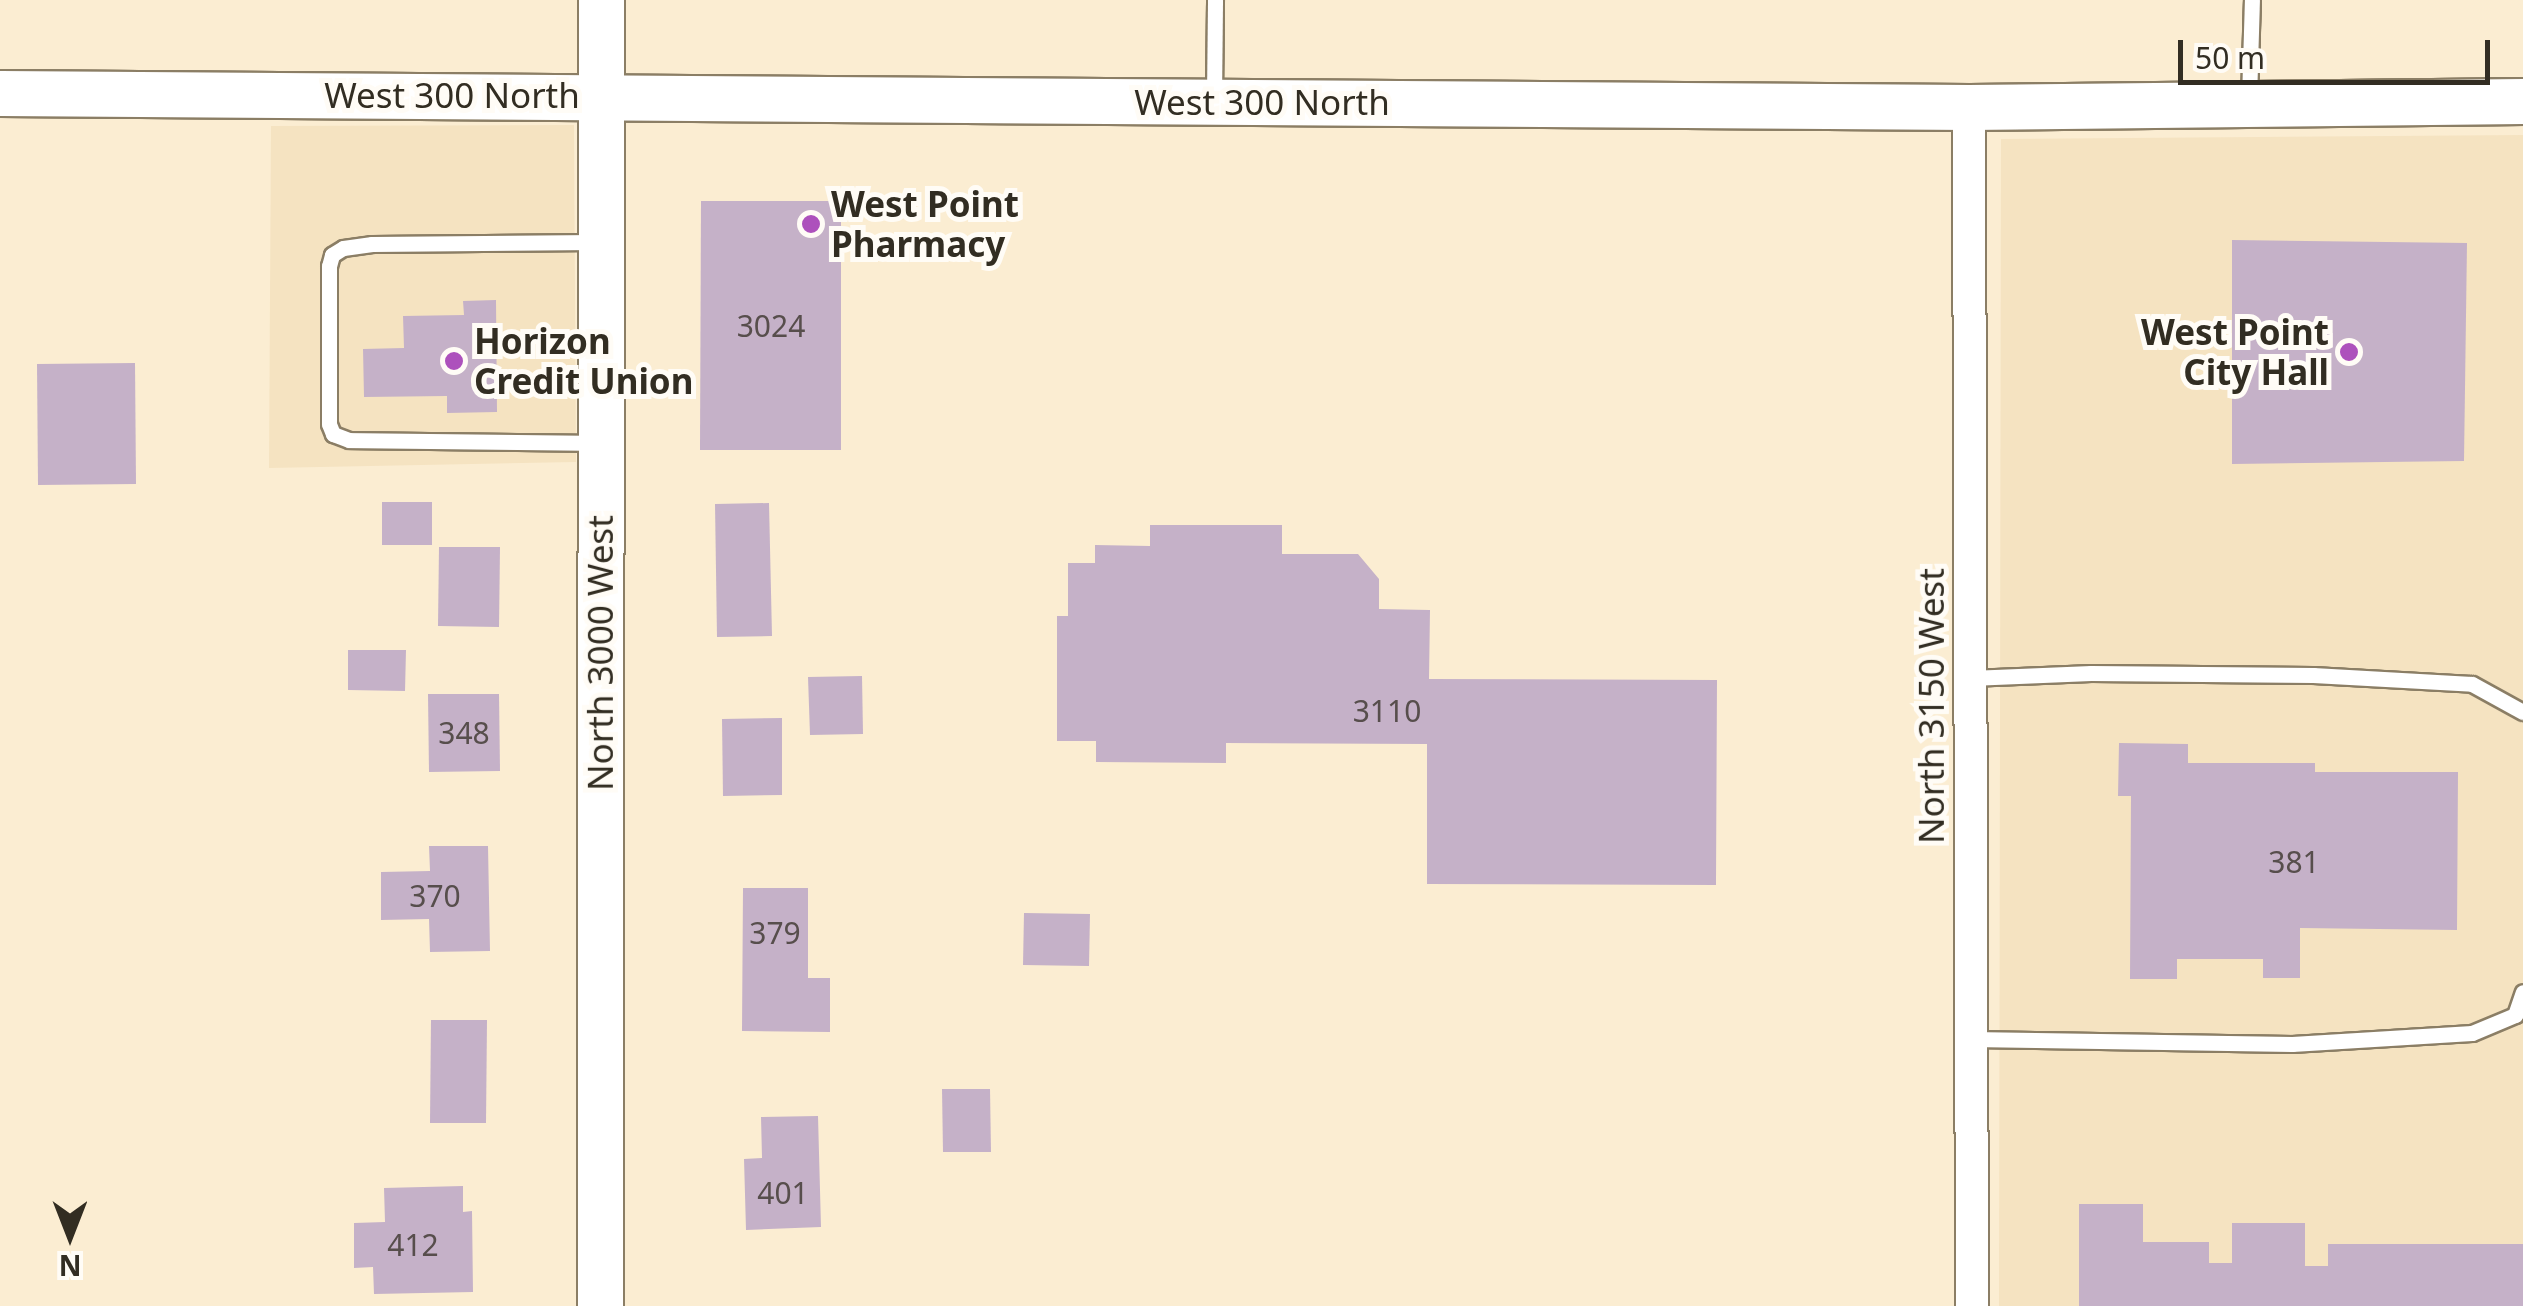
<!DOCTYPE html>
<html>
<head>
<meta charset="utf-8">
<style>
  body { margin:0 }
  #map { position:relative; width:2523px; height:1306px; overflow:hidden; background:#fbedd2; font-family:"Noto Sans",sans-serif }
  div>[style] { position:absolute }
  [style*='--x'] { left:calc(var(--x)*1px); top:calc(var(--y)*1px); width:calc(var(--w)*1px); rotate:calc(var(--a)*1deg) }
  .built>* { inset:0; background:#f5e3c1 }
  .building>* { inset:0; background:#c5b1c8 }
  .roads { filter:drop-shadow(2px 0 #8b7e65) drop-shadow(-2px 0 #8b7e65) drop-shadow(0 2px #8b7e65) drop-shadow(0 -2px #8b7e65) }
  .service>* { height:15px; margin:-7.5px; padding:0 7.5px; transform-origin:7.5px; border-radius:7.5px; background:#fff }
  .minor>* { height:32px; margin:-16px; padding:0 16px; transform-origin:16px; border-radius:16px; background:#fff }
  .secondary>* { height:45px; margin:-22.5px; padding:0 22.5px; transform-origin:22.5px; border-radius:22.5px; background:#fff }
  .dots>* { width:28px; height:28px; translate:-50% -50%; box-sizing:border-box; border:5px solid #fffcf6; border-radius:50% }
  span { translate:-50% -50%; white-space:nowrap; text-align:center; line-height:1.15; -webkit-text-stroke:10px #fffcf6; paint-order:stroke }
  .number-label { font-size:30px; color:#574e4c }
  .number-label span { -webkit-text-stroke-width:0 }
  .street-label { font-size:35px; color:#322d22 }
  .poi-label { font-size:35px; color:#322d22; font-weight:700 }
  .left { translate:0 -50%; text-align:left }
  .right { translate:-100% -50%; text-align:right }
  .north { position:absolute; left:20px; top:1186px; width:100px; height:100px; -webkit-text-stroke:8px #fffcf6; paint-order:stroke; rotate:180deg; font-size:28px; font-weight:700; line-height:40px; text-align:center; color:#322d22 }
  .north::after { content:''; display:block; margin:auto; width:35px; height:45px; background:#322d22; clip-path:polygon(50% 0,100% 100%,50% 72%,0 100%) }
  .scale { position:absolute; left:2178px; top:40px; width:312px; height:45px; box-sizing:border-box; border:5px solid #322d22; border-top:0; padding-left:12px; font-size:30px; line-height:35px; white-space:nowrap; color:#322d22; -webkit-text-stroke:8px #fffcf6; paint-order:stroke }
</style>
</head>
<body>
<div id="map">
  <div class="built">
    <div style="clip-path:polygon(574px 125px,576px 462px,269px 468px,271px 126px)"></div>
    <div style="clip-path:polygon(2523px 135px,2523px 1306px,1999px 1306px,2001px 139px)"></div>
  </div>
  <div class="building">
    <div style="clip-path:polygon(701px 201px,841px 201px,841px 450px,700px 450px)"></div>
    <div style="clip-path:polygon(2232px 240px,2467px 243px,2464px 461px,2232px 464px)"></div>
    <div style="clip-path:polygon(496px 300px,497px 412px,447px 413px,447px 396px,364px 397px,363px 349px,404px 348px,403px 316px,464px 315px,463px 301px)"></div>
    <div style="clip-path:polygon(135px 363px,136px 484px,38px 485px,37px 364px)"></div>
    <div style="clip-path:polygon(382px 502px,432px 502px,432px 545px,382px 545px)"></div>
    <div style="clip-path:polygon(769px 503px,772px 636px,717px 637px,715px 504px)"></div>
    <div style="clip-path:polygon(1150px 525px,1282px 525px,1282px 554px,1358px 554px,1379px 579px,1379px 609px,1430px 610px,1429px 679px,1717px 680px,1716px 885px,1427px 884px,1427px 744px,1226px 743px,1226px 763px,1096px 762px,1096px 741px,1057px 741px,1057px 616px,1068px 616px,1068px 563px,1095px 563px,1095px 545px,1150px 546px)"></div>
    <div style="clip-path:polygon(439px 547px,500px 547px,499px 627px,438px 626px)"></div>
    <div style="clip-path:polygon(348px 650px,406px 650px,405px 691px,348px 690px)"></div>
    <div style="clip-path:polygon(862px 676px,863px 734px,810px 735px,808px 677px)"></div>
    <div style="clip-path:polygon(428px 694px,499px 694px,500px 771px,429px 772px)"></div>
    <div style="clip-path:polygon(782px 718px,782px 795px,723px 796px,722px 719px)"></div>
    <div style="clip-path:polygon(2119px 743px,2188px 744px,2188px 763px,2315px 763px,2315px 772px,2458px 772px,2457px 930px,2300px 928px,2300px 978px,2263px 978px,2263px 959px,2177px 959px,2177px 979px,2130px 979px,2131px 796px,2118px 796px)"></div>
    <div style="clip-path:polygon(429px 846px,488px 846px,490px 951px,430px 952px,429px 919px,381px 920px,381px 872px,430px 871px)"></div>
    <div style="clip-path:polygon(743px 888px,808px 888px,808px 978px,830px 978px,830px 1032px,742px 1031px)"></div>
    <div style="clip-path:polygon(1024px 913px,1090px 914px,1089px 966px,1023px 965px)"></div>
    <div style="clip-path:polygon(431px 1020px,487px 1020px,486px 1123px,430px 1123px)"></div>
    <div style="clip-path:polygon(942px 1089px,990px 1089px,991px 1152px,943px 1152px)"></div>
    <div style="clip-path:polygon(818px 1116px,821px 1227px,746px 1230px,744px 1159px,762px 1158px,761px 1117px)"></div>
    <div style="clip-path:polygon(463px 1186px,463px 1212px,472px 1211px,473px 1292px,374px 1294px,373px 1267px,354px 1268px,354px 1223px,385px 1222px,384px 1188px)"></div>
    <div style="clip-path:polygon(2079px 1204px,2143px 1204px,2143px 1242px,2209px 1242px,2209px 1263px,2232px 1263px,2232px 1223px,2305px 1223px,2305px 1266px,2328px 1266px,2328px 1244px,2523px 1244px,2523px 1306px,2079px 1306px)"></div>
  </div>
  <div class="roads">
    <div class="service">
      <div style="--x:1214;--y:98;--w:98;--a:-89.4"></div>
      <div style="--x:2249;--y:99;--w:99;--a:-88.3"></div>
      <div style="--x:595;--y:242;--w:223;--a:179.5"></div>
      <div style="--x:372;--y:244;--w:29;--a:172"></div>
      <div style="--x:343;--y:248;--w:13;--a:148"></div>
      <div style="--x:332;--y:255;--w:11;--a:105"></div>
      <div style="--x:329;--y:266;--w:158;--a:90"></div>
      <div style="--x:329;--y:424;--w:11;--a:68"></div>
      <div style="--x:333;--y:434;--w:17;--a:21"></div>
      <div style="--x:349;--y:440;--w:248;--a:0.7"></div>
      <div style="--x:1970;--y:678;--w:121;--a:-2.4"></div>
      <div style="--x:2091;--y:673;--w:222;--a:0.5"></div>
      <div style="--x:2313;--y:675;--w:159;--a:3.2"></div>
      <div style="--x:2472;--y:684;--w:58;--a:28.8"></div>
      <div style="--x:1971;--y:1039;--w:321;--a:0.9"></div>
      <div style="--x:2292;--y:1044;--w:180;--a:-3.5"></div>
      <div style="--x:2472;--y:1033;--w:47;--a:-22.7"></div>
      <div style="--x:2515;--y:1015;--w:24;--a:-71"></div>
    </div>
    <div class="minor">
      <div style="--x:1969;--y:107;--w:1199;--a:89.86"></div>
    </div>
    <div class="secondary">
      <div style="--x:0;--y:93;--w:1969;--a:0.41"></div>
      <div style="--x:1969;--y:107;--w:554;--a:-0.62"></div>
      <div style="--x:600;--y:1306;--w:1306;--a:-89.96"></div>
    </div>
  </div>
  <div class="dots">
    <div style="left:811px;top:224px;background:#ad51bc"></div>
    <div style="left:2349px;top:352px;background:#ad51bc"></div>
    <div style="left:454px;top:361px;background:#ad51bc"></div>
  </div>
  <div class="number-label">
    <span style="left:771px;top:326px">3024</span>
    <span style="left:1387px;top:711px">3110</span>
    <span style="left:464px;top:733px">348</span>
    <span style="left:2294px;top:862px">381</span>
    <span style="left:435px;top:896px">370</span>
    <span style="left:775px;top:933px">379</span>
    <span style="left:783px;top:1193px">401</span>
    <span style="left:413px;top:1245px">412</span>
  </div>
  <div class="street-label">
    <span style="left:452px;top:95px">West 300 North</span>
    <span style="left:1262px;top:102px">West 300 North</span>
    <span style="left:600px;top:653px;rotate:-90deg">North 3000 West</span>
    <span style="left:1931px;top:706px;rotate:-90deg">North 3150 West</span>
  </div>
  <div class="poi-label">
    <span class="left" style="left:831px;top:224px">West Point<br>Pharmacy</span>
    <span class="right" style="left:2329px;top:352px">West Point<br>City Hall</span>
    <span class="left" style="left:474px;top:361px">Horizon<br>Credit Union</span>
  </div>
  <div class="north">N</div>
  <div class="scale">50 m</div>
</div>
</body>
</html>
